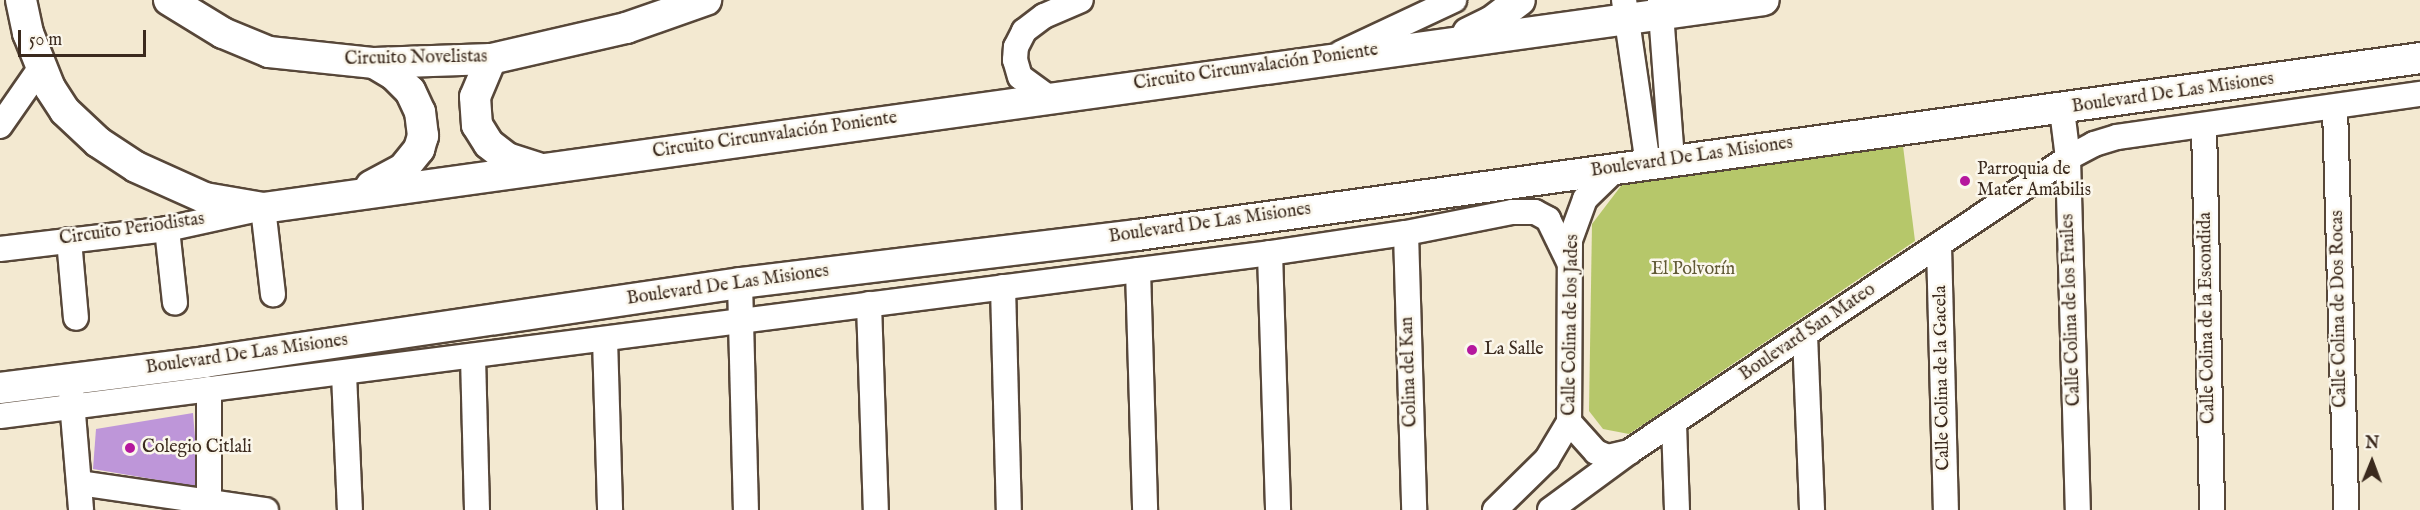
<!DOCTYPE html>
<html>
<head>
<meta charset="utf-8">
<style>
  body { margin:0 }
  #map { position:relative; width:2420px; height:510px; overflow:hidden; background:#f3e9d1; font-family:"IM FELL English",serif }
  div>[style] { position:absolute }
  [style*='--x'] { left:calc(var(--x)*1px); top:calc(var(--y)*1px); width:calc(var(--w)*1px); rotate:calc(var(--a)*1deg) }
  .green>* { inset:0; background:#b6c76a }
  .building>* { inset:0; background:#be96d9 }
  .roads { filter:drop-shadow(2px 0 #574739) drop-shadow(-2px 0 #574739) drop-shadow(0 2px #574739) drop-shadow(0 -2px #574739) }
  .minor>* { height:24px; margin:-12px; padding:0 12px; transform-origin:12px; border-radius:12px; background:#fff }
  .major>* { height:30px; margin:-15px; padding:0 15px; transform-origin:15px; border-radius:15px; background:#fff }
  .dots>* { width:16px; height:16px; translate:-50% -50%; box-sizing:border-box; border:3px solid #fbf7ec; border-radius:50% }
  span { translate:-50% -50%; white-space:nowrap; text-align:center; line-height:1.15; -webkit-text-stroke:5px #fbf7ec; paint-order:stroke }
  .street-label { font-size:18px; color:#3b2a1e }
  .poi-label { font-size:18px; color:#3b2a1e }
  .left { translate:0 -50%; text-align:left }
  .park-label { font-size:18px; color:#605935 }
  .north { position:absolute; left:2342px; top:432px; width:60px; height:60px; -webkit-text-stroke:4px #fbf7ec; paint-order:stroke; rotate:1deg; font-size:16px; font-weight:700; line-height:24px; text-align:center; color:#3b2a1e }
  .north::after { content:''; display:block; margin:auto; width:21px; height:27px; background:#3b2a1e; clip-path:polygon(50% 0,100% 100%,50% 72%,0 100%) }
  .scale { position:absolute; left:18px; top:30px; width:128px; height:27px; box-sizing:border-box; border:3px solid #3b2a1e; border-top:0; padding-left:8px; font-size:18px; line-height:21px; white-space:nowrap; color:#3b2a1e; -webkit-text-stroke:4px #fbf7ec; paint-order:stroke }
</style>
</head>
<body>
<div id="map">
  <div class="green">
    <div style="clip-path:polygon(1902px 138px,1915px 241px,1629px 434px,1603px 429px,1589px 411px,1592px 224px,1627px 178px)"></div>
  </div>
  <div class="building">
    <div style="clip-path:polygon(193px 413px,199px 487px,93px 469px,96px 429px)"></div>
  </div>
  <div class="roads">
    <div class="minor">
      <div style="--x:1624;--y:0;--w:166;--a:81.7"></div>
      <div style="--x:1660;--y:0;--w:159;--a:85.7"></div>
      <div style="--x:1341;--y:53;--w:125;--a:-25.1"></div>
      <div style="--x:1048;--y:97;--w:34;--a:-144"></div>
      <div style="--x:1020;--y:77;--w:18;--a:-106"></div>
      <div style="--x:1015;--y:60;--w:13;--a:-86"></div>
      <div style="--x:1016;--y:47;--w:18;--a:-63"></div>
      <div style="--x:1024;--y:31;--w:25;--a:-37"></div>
      <div style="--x:1044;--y:16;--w:40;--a:-23.4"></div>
      <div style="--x:2335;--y:107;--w:403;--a:88.4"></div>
      <div style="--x:2062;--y:110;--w:48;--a:82.9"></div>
      <div style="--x:2068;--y:158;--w:352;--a:88.4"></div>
      <div style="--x:2204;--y:125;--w:385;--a:88.8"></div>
      <div style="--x:0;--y:126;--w:72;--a:-55.2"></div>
      <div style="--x:1616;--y:169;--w:43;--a:135.9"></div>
      <div style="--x:1585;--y:199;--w:44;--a:110.1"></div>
      <div style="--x:1570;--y:240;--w:182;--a:90.3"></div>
      <div style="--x:1569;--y:422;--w:40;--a:48"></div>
      <div style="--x:1596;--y:452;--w:13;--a:23"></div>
      <div style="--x:1608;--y:457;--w:22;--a:-13"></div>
      <div style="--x:167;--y:229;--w:74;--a:83.8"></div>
      <div style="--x:1406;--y:233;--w:277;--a:88.3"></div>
      <div style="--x:69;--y:240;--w:78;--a:84.9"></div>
      <div style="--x:1939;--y:246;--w:264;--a:88.5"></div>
      <div style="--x:0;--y:249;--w:168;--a:-6.8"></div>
      <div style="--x:167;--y:229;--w:98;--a:-12.3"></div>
      <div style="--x:263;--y:208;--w:87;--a:83.4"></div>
      <div style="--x:1270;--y:253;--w:257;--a:88.2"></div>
      <div style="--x:1138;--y:270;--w:240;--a:88.3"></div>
      <div style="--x:740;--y:283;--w:227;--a:88.5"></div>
      <div style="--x:1003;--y:287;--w:223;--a:88.5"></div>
      <div style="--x:869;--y:304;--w:206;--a:88.1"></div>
      <div style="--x:1805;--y:335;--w:175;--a:87.7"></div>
      <div style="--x:605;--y:339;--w:171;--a:88.3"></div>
      <div style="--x:473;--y:357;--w:153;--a:88.5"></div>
      <div style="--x:344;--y:374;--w:136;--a:87.5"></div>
      <div style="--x:209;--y:389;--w:121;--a:90"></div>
      <div style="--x:71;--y:390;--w:120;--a:85.2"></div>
      <div style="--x:0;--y:416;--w:1280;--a:-7.31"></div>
      <div style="--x:1270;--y:253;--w:137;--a:-8.4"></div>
      <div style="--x:1406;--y:233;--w:108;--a:-11.2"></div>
      <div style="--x:1512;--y:212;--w:23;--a:0"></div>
      <div style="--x:1535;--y:212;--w:15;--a:28"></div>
      <div style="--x:1548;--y:219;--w:48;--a:64"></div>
      <div style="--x:1674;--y:424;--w:86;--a:88"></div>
      <div style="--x:80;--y:483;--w:188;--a:8.3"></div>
      <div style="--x:1495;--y:510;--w:73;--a:-44.4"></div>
      <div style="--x:1547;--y:459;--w:43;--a:-59.3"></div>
      <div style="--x:1550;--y:510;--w:98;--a:-36.3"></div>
      <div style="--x:1629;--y:452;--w:528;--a:-33.81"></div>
      <div style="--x:2068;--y:158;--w:30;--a:-28"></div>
      <div style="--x:2094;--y:144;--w:24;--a:-17"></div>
      <div style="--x:2117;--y:137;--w:306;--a:-8.1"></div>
    </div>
    <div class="major">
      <div style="--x:21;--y:0;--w:34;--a:78"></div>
      <div style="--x:28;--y:33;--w:59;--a:68.2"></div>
      <div style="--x:50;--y:88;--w:27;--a:57"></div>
      <div style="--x:65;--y:111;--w:45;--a:43.2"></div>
      <div style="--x:98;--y:142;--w:45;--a:33.3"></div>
      <div style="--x:136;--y:167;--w:76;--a:24.2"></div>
      <div style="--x:205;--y:198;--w:59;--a:9.8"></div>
      <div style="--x:263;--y:208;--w:1515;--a:-7.89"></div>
      <div style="--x:169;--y:0;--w:63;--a:31.4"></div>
      <div style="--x:223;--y:33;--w:50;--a:22.4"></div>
      <div style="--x:269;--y:52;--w:106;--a:6"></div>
      <div style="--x:374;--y:63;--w:117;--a:-2"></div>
      <div style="--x:491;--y:59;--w:139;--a:-12.9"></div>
      <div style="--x:626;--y:28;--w:85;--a:-19.3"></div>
      <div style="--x:1468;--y:33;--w:25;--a:-26"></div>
      <div style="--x:1491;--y:22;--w:36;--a:-37"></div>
      <div style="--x:491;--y:59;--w:41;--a:112.8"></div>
      <div style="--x:475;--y:97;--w:28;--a:86"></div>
      <div style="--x:477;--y:125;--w:22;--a:58"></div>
      <div style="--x:489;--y:144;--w:23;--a:38"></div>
      <div style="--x:507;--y:158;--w:32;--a:18"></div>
      <div style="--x:371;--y:186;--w:36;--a:-28"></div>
      <div style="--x:403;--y:169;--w:26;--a:-51"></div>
      <div style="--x:419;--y:149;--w:14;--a:-73"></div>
      <div style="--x:423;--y:136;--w:24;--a:-97"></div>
      <div style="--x:420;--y:112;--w:23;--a:-115"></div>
      <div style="--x:410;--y:91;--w:23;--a:-135"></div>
      <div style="--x:394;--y:75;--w:23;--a:-149"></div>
      <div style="--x:0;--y:388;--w:207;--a:-7.2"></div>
      <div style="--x:205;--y:362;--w:541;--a:-8.4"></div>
      <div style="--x:740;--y:283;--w:400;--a:-6.9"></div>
      <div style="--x:1137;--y:235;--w:1295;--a:-7.85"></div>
    </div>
  </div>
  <div class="dots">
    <div style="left:1965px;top:181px;background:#b5179e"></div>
    <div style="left:1472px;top:350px;background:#b5179e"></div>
    <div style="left:130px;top:448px;background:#b5179e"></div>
  </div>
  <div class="street-label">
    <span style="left:416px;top:59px;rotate:-1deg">Circuito Novelistas</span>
    <span style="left:1256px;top:68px;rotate:-8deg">Circuito Circunvalación Poniente</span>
    <span style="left:2173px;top:94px;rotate:-8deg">Boulevard De Las Misiones</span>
    <span style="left:775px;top:136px;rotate:-8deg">Circuito Circunvalación Poniente</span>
    <span style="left:1692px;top:158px;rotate:-8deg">Boulevard De Las Misiones</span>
    <span style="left:1210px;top:224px;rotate:-8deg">Boulevard De Las Misiones</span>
    <span style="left:132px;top:230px;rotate:-8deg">Circuito Periodistas</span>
    <span style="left:728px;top:286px;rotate:-8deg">Boulevard De Las Misiones</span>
    <span style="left:2340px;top:309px;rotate:-91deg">Calle Colina de Dos Rocas</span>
    <span style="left:2072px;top:310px;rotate:-92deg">Calle Colina de los Frailes</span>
    <span style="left:2208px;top:318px;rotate:-91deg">Calle Colina de la Escondida</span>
    <span style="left:1572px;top:325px;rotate:-89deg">Calle Colina de los Jades</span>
    <span style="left:1808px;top:333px;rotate:-34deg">Boulevard San Mateo</span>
    <span style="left:247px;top:355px;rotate:-8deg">Boulevard De Las Misiones</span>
    <span style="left:1410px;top:372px;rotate:-92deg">Colina del Kan</span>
    <span style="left:1943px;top:378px;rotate:-91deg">Calle Colina de la Gacela</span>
  </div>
  <div class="poi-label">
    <span class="left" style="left:1977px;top:181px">Parroquia de<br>Mater Amabilis</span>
    <span class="left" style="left:1484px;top:350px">La Salle</span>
    <span class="left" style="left:142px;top:448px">Colegio Citlali</span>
  </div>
  <div class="park-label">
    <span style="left:1693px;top:270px">El Polvorín</span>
  </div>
  <div class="north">N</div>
  <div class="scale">50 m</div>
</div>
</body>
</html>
